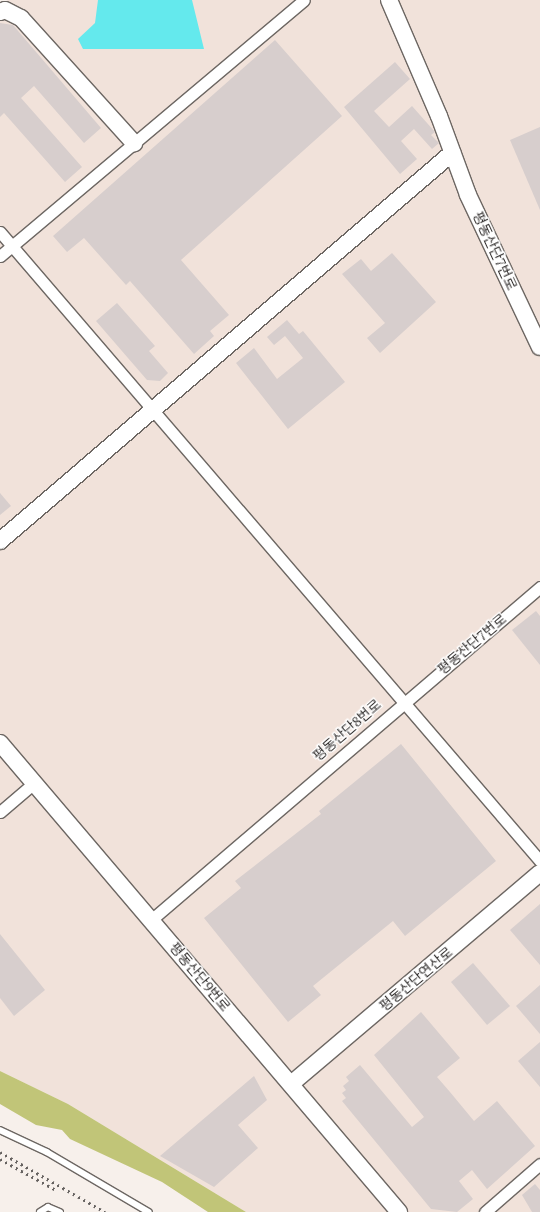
<!DOCTYPE html>
<html>
<head>
<meta charset="utf-8">
<style>
  body { margin:0 }
  #map { position:relative; width:540px; height:1212px; overflow:hidden; background:#f7f0eb; font-family:"PT Serif","Noto Sans KR",serif }
  div>[style] { position:absolute }
  [style*='--x'] { left:calc(var(--x)*1px); top:calc(var(--y)*1px); width:calc(var(--w)*1px); rotate:calc(var(--a)*1deg) }
  .built>* { inset:0; background:#f1e2da }
  .green>* { inset:0; background:#c1c578 }
  .water>* { inset:0; background:#64e9ed }
  .building>* { inset:0; background:#d7cecd }
  .roads { filter:drop-shadow(1px 0 #6d6763) drop-shadow(-1px 0 #6d6763) drop-shadow(0 1px #6d6763) drop-shadow(0 -1px #6d6763) }
  .lane>* { height:5.5px; margin:-2.75px; padding:0 2.75px; transform-origin:2.75px; border-radius:2.75px; background:#fff }
  .street>* { height:11px; margin:-5.5px; padding:0 5.5px; transform-origin:5.5px; border-radius:5.5px; background:#fff }
  .secondary>* { height:16px; margin:-8px; padding:0 8px; transform-origin:8px; border-radius:8px; background:#fff }
  .rail>* { height:3px; margin-top:-1.5px; transform-origin:0; background:repeating-linear-gradient(90deg,#666260 0 2px,transparent 0 6px) }
  span { translate:-50% -50%; white-space:nowrap; text-align:center; line-height:1.15; -webkit-text-stroke:3px #fff; paint-order:stroke }
  .street-label { font-size:14px; color:#322f2e }
</style>
</head>
<body>
<div id="map">
  <div class="built">
    <div style="clip-path:polygon(8px 0,540px 0,540px 1212px,246px 1212px,68px 1104px,0 1071px,0 4px)"></div>
  </div>
  <div class="green">
    <div style="clip-path:polygon(0 1071px,68px 1104px,246px 1212px,208px 1212px,162px 1182px,70px 1139px,62px 1130px,36px 1125px,0 1104px)"></div>
  </div>
  <div class="water">
    <div style="clip-path:polygon(98px 0,192px 0,204px 49px,83px 49px,78px 39px,95px 23px)"></div>
  </div>
  <div class="building">
    <div style="clip-path:polygon(0 23px,13px 25px,101px 128px,84px 143px,34px 86px,21px 98px,82px 167px,65px 182px,4px 113px,0 117px)"></div>
    <div style="clip-path:polygon(275px 40px,342px 116px,181px 260px,229px 315px,210px 331px,214px 336px,194px 354px,130px 281px,126px 285px,84px 238px,67px 252px,53px 236px)"></div>
    <div style="clip-path:polygon(395px 62px,410px 79px,374px 111px,389px 127px,412px 106px,435px 132px,431px 135px,439px 143px,432px 149px,414px 129px,401px 141px,417px 159px,400px 174px,344px 107px)"></div>
    <div style="clip-path:polygon(540px 127px,540px 210px,510px 140px)"></div>
    <div style="clip-path:polygon(392px 253px,436px 302px,380px 353px,367px 338px,385px 323px,342px 274px,361px 259px,371px 271px)"></div>
    <div style="clip-path:polygon(117px 303px,155px 346px,149px 351px,168px 373px,160px 381px,147px 380px,96px 321px)"></div>
    <div style="clip-path:polygon(287px 320px,299px 334px,303px 331px,345px 382px,288px 429px,236px 363px,254px 348px,277px 379px,303px 358px,285px 336px,274px 345px,267px 337px)"></div>
    <div style="clip-path:polygon(0 493px,11px 506px,0 515px)"></div>
    <div style="clip-path:polygon(536px 611px,540px 616px,540px 665px,512px 630px)"></div>
    <div style="clip-path:polygon(401px 744px,496px 861px,405px 936px,393px 921px,313px 986px,321px 995px,288px 1022px,204px 918px,241px 888px,235px 881px,321px 814px,319px 811px)"></div>
    <div style="clip-path:polygon(540px 904px,540px 965px,510px 930px)"></div>
    <div style="clip-path:polygon(0 934px,45px 990px,14px 1016px,0 998px)"></div>
    <div style="clip-path:polygon(473px 963px,510px 1006px,487px 1025px,451px 982px)"></div>
    <div style="clip-path:polygon(540px 985px,540px 1034px,516px 1006px)"></div>
    <div style="clip-path:polygon(421px 1012px,460px 1058px,437px 1077px,450px 1092px,474px 1121px,497px 1101px,535px 1146px,487px 1189px,472px 1170px,459px 1181px,473px 1199px,457px 1212px,431px 1209px,342px 1101px,346px 1098px,342px 1093px,346px 1090px,343px 1086px,349px 1081px,346px 1077px,360px 1065px,412px 1127px,424px 1117px,374px 1055px)"></div>
    <div style="clip-path:polygon(540px 1042px,540px 1087px,518px 1061px)"></div>
    <div style="clip-path:polygon(254px 1076px,267px 1100px,238px 1125px,258px 1148px,214px 1187px,160px 1156px)"></div>
    <div style="clip-path:polygon(535px 1184px,540px 1190px,540px 1212px,532px 1212px,522px 1195px)"></div>
  </div>
  <div class="roads">
    <div class="lane">
      <div style="--x:0;--y:1130;--w:52;--a:25.1"></div>
      <div style="--x:47;--y:1152;--w:118;--a:30.5"></div>
      <div style="--x:40;--y:1212;--w:9;--a:-32"></div>
      <div style="--x:48;--y:1207;--w:13;--a:23"></div>
    </div>
    <div class="street">
      <div style="--x:0;--y:232;--w:829;--a:49.35"></div>
      <div style="--x:0;--y:256;--w:397;--a:-40.1"></div>
      <div style="--x:0;--y:812;--w:45;--a:-40.5"></div>
      <div style="--x:151;--y:920;--w:512;--a:-40.56"></div>
      <div style="--x:485;--y:1212;--w:73;--a:-41.1"></div>
    </div>
    <div class="secondary">
      <div style="--x:389;--y:0;--w:126;--a:66.7"></div>
      <div style="--x:439;--y:116;--w:84;--a:69.8"></div>
      <div style="--x:468;--y:195;--w:168;--a:64.7"></div>
      <div style="--x:0;--y:12;--w:5;--a:-22"></div>
      <div style="--x:5;--y:10;--w:18;--a:27"></div>
      <div style="--x:21;--y:18;--w:169;--a:47.9"></div>
      <div style="--x:0;--y:541;--w:596;--a:-40.64"></div>
      <div style="--x:0;--y:743;--w:616;--a:49.61"></div>
      <div style="--x:291;--y:1084;--w:326;--a:-40.3"></div>
    </div>
  </div>
  <div class="rail">
    <div style="--x:0;--y:1152;--w:121;--a:29.7"></div>
    <div style="--x:0;--y:1159;--w:64;--a:29"></div>
  </div>
  <div class="street-label">
    <span style="left:495px;top:251px;rotate:65deg">평동산단7번로</span>
    <span style="left:472px;top:644px;rotate:-40deg">평동산단7번로</span>
    <span style="left:347px;top:730px;rotate:-41deg">평동산단8번로</span>
    <span style="left:200px;top:977px;rotate:50deg">평동산단9번로</span>
    <span style="left:416px;top:979px;rotate:-40deg">평동산단연산로</span>
  </div>
</div>
</body>
</html>
